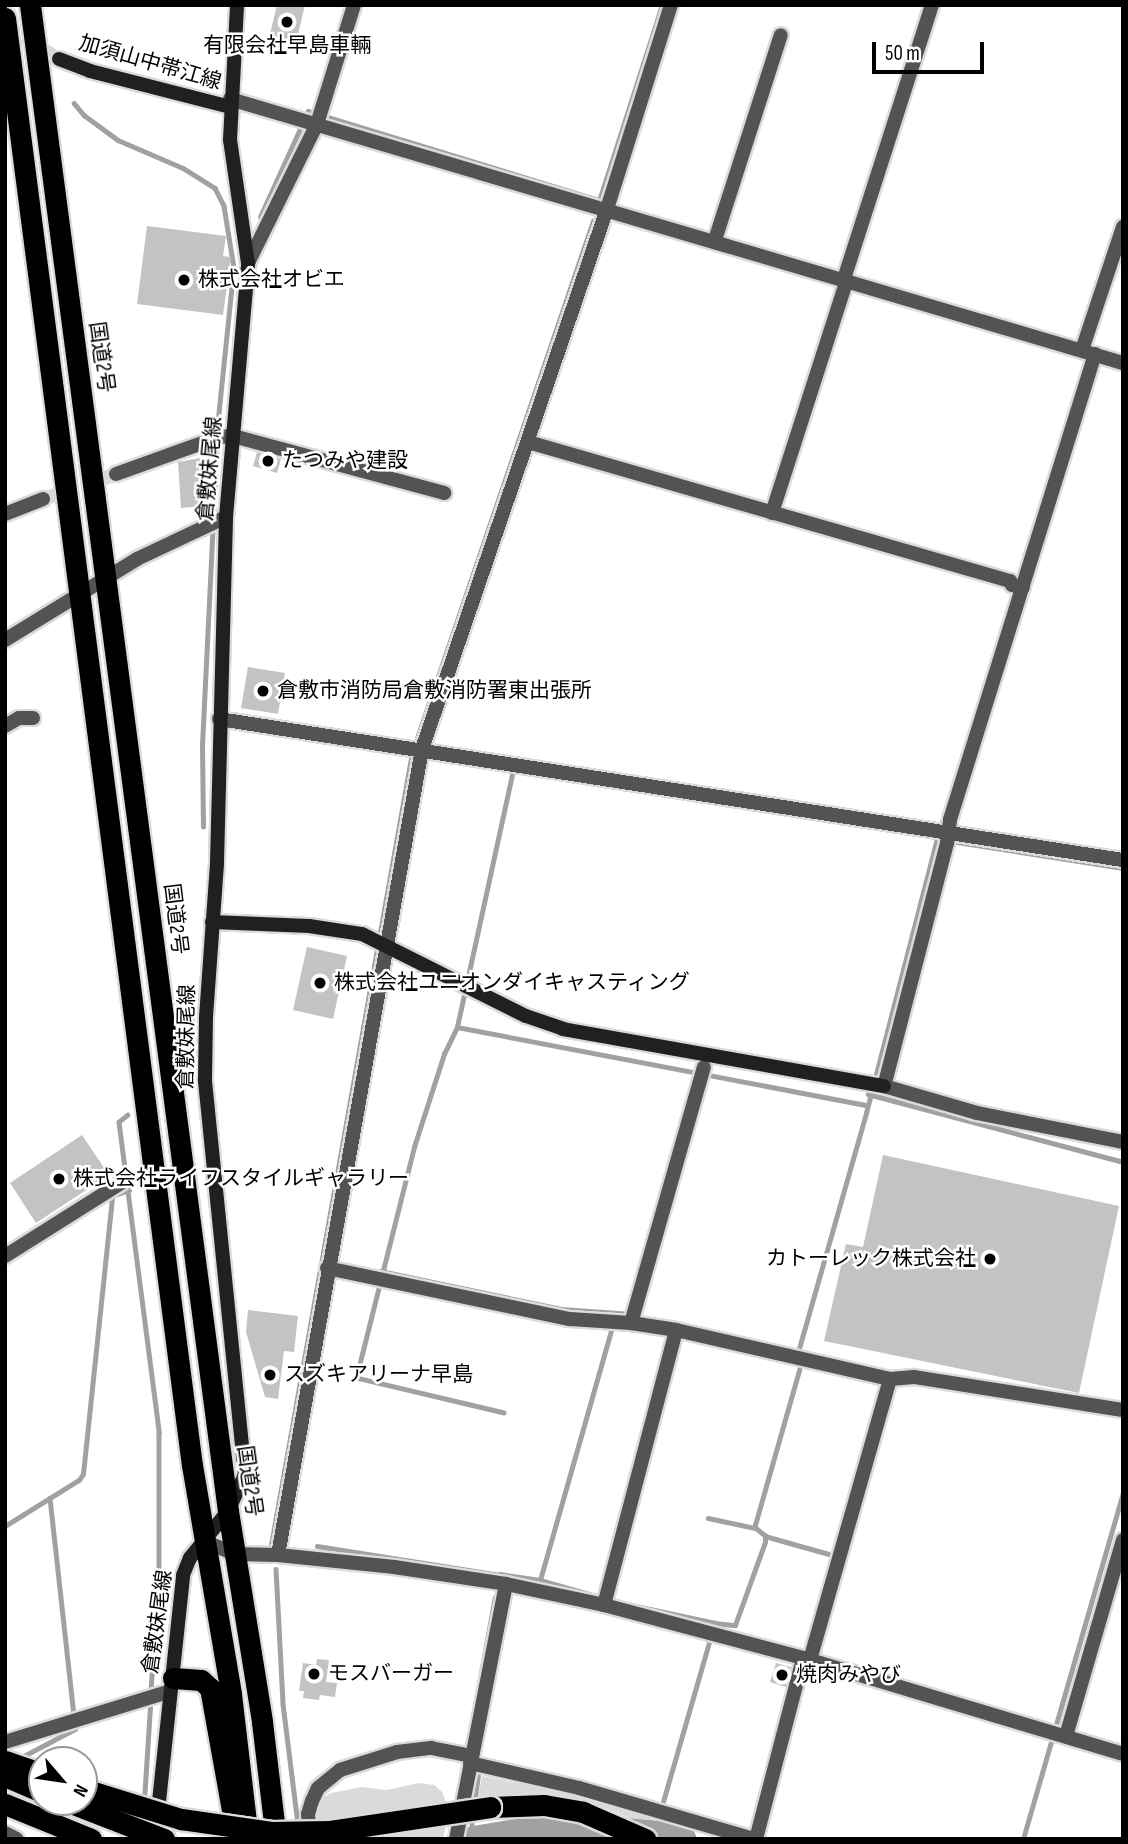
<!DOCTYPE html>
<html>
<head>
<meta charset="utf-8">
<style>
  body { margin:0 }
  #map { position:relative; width:1128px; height:1844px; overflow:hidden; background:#fff; font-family:"Sofia Sans Condensed","Noto Sans JP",sans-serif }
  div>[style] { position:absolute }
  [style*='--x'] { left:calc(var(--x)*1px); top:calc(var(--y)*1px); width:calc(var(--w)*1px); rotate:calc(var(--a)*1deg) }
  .green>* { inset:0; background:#dadada }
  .stream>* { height:4.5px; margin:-2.25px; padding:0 2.25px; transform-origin:2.25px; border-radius:2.25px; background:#a1a1a1 }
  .river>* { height:26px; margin:-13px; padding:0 13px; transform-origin:13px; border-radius:13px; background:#a1a1a1 }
  .building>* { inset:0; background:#c3c3c3 }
  .street-tunnel>* { height:14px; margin-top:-7px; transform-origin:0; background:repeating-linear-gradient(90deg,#d9d9d9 0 14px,transparent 0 21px) }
  .secondary-tunnel>* { height:14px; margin-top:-7px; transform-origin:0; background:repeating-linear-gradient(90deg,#d9d9d9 0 14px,transparent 0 21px) }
  .roads { filter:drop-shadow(2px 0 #dbdbdb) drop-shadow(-2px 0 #dbdbdb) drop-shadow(0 2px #dbdbdb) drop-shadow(0 -2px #dbdbdb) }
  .street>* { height:14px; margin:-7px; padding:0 7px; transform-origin:7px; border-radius:7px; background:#535353 }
  .secondary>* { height:14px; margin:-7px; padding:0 7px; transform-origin:7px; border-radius:7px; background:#202020 }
  .highway>* { height:21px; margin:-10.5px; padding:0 10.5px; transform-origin:10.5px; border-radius:10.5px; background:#000 }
  .bridges { filter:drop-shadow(2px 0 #dbdbdb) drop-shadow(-2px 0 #dbdbdb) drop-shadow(0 2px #dbdbdb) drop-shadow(0 -2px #dbdbdb) }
  .highway-bridge>* { height:21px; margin:-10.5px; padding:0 10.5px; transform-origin:10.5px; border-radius:10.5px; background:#000 }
  .dots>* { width:19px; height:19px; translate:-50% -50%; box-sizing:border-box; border:4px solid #fff; border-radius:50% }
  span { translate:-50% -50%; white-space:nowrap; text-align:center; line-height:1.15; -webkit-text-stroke:5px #fff; paint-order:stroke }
  .poi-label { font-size:21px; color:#000 }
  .left { translate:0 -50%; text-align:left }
  .right { translate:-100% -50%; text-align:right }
  .street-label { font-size:21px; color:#000 }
  .frame { position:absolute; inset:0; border:7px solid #000; pointer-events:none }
  .north { position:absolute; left:28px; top:1746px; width:70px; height:70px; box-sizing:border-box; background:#fff; border:2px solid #999; border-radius:50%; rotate:119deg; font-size:19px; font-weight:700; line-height:28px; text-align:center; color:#000 }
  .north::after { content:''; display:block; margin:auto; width:24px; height:32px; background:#000; clip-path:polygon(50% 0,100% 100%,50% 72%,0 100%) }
  .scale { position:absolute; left:872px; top:42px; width:112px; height:32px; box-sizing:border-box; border:4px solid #000; border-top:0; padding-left:9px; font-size:21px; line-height:24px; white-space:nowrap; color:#000; -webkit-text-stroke:5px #fff; paint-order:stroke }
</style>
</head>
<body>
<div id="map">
  <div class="green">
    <div style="clip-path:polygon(482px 1776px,586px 1798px,653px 1819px,651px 1828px,609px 1809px,559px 1796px,528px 1794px,478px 1799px)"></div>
    <div style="clip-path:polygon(419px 1783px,434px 1785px,442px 1792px,446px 1802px,313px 1822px,323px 1798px,331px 1793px,362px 1787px,387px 1790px)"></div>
    <div style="clip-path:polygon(446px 1824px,443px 1839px,350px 1839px,377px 1835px)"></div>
  </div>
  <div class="stream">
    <div style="--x:74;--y:103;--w:16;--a:50"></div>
    <div style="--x:84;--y:115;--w:42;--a:36.3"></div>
    <div style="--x:118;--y:140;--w:71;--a:23.3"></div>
    <div style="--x:183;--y:168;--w:38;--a:32"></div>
    <div style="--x:215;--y:188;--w:20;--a:63"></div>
    <div style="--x:224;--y:206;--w:63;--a:80.8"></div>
    <div style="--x:234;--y:268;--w:166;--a:95.9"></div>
    <div style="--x:599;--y:201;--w:206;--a:-72.2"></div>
    <div style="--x:260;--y:217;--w:116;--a:-65.6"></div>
    <div style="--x:308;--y:111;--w:305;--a:17"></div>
    <div style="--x:203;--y:827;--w:82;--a:-90.7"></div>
    <div style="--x:202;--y:745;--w:303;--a:-87.2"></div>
    <div style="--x:951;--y:841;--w:174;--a:8.9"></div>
    <div style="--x:457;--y:1027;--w:417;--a:10.8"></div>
    <div style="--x:189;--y:1073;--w:63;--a:-87.3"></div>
    <div style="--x:868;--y:1094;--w:264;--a:14.9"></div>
    <div style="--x:128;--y:1115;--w:11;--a:142"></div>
    <div style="--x:119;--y:1122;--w:313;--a:82.6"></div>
    <div style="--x:159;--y:1432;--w:139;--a:90"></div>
    <div style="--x:159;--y:1571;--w:121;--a:93.8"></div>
    <div style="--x:381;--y:1271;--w:184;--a:11.9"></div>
    <div style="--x:561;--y:1309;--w:71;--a:4"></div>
    <div style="--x:798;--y:1352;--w:248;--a:-74.1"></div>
    <div style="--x:866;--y:1113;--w:284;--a:-75.5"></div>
    <div style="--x:937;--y:838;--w:426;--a:-72.7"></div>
    <div style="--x:504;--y:1413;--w:152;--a:-166.7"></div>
    <div style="--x:356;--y:1378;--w:238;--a:-75.9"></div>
    <div style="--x:414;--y:1147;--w:98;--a:-72.1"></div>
    <div style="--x:444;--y:1054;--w:30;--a:-64"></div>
    <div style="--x:457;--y:1027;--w:262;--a:-77.7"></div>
    <div style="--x:50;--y:1498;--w:219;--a:83.7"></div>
    <div style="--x:708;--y:1518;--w:48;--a:12"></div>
    <div style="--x:5;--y:1526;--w:87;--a:-31.9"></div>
    <div style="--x:79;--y:1480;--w:7;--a:-56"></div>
    <div style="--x:83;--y:1474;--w:280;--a:-84"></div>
    <div style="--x:112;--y:1196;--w:18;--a:-19"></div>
    <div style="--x:765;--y:1536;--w:66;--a:15.7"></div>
    <div style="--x:271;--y:1545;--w:804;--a:-79.91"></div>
    <div style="--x:412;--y:753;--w:562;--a:-71.21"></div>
    <div style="--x:317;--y:1546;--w:185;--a:9"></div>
    <div style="--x:276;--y:1569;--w:135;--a:87"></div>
    <div style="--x:283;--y:1704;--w:121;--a:82.9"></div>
    <div style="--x:500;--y:1574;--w:40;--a:8.5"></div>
    <div style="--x:540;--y:1580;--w:259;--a:-74.1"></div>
    <div style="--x:540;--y:1580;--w:66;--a:15.9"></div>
    <div style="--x:622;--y:1603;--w:95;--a:12.1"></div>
    <div style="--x:714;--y:1627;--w:4;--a:-76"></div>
    <div style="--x:715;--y:1623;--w:20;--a:6"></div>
    <div style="--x:735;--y:1625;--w:88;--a:-70.1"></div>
    <div style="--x:765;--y:1542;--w:6;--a:-90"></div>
    <div style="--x:765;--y:1536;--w:13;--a:-141"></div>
    <div style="--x:755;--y:1528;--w:3;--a:-90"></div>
    <div style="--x:755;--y:1525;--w:164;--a:-74.1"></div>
    <div style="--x:468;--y:1745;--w:150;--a:-79.7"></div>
    <div style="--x:20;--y:1758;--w:62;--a:-27.8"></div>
    <div style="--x:75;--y:1729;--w:4;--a:-90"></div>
    <div style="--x:144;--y:1800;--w:93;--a:-86.3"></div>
    <div style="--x:474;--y:1804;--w:28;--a:-82"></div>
    <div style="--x:654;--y:1833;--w:198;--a:-73.9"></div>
    <div style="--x:471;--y:1839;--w:23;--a:-88"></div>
    <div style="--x:1023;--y:1839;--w:361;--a:-73.9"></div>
  </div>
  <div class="river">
    <div style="--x:474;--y:1839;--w:54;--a:-9.6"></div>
    <div style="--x:527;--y:1830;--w:72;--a:-0.8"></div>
    <div style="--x:599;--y:1829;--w:60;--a:4.8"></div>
    <div style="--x:659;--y:1834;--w:25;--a:12"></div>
  </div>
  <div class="building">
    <div style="clip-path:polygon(277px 5px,305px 5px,296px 43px,281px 39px,280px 45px,268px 42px)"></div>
    <div style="clip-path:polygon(147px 226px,226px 236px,223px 256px,231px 257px,223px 315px,137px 304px)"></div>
    <div style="clip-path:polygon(257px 452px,281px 459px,277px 473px,253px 466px)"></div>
    <div style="clip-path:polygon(200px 458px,204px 506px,181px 508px,178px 462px)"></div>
    <div style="clip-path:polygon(248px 667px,285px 673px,278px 714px,241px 708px)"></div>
    <div style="clip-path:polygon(307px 947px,347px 956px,333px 1019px,293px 1010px)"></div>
    <div style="clip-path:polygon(82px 1135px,109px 1175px,36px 1223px,10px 1183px)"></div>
    <div style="clip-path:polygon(883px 1155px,1119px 1206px,1079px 1393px,824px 1341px,846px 1244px,863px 1247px)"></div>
    <div style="clip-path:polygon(248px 1310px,298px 1316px,294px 1352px,284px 1351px,278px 1399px,265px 1397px,246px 1332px)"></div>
    <div style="clip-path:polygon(317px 1659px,329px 1660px,326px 1682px,337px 1683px,335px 1697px,320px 1695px,319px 1700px,303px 1698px,304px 1691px,299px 1691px,303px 1663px,316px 1665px)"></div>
    <div style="clip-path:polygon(776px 1663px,791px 1667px,786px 1687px,770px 1682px)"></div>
  </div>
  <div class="street-tunnel">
    <div style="--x:43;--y:499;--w:77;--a:-18.9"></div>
  </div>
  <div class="secondary-tunnel">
    <div style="--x:5;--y:27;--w:63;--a:30.7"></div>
  </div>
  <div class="roads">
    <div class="street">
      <div style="--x:230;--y:99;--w:931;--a:16.47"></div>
      <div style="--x:715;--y:240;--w:215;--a:-72.2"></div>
      <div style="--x:248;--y:263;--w:155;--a:-63.6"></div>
      <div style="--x:317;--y:124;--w:125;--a:-72.7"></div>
      <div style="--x:844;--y:279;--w:288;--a:-72.2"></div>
      <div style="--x:1082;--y:350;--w:130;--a:-71.6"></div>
      <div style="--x:1095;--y:354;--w:488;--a:107.3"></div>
      <div style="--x:950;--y:820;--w:23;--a:97"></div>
      <div style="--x:947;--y:843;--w:251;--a:104.5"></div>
      <div style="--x:884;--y:1086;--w:97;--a:16.2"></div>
      <div style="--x:977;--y:1113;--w:149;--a:11.2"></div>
      <div style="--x:528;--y:442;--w:502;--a:16.09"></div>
      <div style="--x:1010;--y:581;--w:4;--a:63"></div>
      <div style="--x:1012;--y:585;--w:11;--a:15"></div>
      <div style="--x:116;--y:474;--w:109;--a:-19.8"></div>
      <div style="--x:219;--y:437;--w:14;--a:-4"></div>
      <div style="--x:233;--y:436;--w:219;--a:15.1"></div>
      <div style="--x:772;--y:513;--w:245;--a:-72.2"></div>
      <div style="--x:5;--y:514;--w:41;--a:-21.5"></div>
      <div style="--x:5;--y:640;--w:155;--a:-31.5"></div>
      <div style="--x:137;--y:559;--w:98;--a:-25.3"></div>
      <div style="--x:219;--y:719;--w:915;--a:8.87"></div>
      <div style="--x:5;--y:726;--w:16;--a:-30"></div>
      <div style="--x:19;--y:718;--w:14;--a:0"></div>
      <div style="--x:5;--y:1256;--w:137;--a:-32.2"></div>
      <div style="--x:327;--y:1268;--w:248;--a:11.9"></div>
      <div style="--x:570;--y:1319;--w:61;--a:3.8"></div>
      <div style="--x:631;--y:1323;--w:46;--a:8.8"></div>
      <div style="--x:676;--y:1330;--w:220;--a:12.9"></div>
      <div style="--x:890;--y:1379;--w:24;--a:-5"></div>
      <div style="--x:914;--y:1377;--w:212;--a:9"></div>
      <div style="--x:631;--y:1323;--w:266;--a:-74.1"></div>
      <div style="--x:204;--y:1541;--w:33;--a:23"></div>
      <div style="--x:234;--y:1554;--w:44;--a:1.3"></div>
      <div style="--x:278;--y:1555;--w:117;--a:5.9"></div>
      <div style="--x:394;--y:1567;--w:113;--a:8.6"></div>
      <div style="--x:506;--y:1584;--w:100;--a:12.1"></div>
      <div style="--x:604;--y:1605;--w:213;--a:14.9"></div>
      <div style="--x:810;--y:1660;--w:327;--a:16.7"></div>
      <div style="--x:278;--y:1555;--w:819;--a:-79.87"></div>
      <div style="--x:422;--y:749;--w:571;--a:-71.09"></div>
      <div style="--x:607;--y:209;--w:214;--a:-72.6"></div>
      <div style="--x:604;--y:1605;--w:284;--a:-75.3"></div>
      <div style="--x:810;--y:1660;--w:292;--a:-74.1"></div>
      <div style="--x:1066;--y:1736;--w:204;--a:-73.8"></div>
      <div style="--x:5;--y:1742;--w:170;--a:-17.1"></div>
      <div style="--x:470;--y:1763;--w:112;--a:12.9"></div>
      <div style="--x:579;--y:1788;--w:181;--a:16.3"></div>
      <div style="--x:5;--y:1833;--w:13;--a:27"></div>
      <div style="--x:310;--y:1837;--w:23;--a:-95"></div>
      <div style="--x:308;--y:1814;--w:14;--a:-73"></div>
      <div style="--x:312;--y:1801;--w:14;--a:-65"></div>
      <div style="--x:318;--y:1788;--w:28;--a:-39"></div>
      <div style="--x:340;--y:1770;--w:60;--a:-17.5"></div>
      <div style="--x:397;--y:1752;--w:34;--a:-7"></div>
      <div style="--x:431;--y:1748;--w:42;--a:11"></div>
      <div style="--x:456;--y:1839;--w:260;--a:-78.9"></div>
      <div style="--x:756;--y:1839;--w:187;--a:-75.4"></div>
    </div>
    <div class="secondary">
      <div style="--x:59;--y:59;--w:33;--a:21"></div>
      <div style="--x:90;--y:71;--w:145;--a:14.4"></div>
      <div style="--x:212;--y:922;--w:97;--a:2.4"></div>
      <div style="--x:309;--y:926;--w:54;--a:8.6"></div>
      <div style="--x:362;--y:934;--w:183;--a:26.6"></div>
      <div style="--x:526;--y:1016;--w:39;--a:19"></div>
      <div style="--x:563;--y:1029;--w:326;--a:10.1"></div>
      <div style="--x:155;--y:1839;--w:265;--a:-83.9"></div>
      <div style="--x:183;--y:1575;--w:18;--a:-68"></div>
      <div style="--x:190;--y:1558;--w:60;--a:-51"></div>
      <div style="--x:228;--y:1511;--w:40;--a:-65"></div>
      <div style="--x:245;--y:1475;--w:397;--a:-95.8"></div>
      <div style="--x:205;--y:1080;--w:63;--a:-89.1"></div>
      <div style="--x:206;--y:1017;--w:155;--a:-85.9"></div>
      <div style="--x:217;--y:862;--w:345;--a:-88.5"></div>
      <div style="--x:226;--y:517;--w:255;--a:-85"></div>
      <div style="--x:248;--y:263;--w:124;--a:-98.3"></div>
      <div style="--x:230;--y:140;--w:135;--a:-87"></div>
    </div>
    <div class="highway">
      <div style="--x:30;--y:5;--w:1519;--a:82.51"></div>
      <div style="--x:228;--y:1511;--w:214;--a:80.8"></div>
      <div style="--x:262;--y:1722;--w:118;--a:83.2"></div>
      <div style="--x:5;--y:18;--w:1459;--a:82.64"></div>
      <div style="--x:192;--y:1465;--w:232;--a:80.3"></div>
      <div style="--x:231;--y:1694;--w:146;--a:83.3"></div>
      <div style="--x:173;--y:1678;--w:28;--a:4"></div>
      <div style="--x:201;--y:1680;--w:12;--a:42"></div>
      <div style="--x:210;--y:1688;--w:130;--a:79.8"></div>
      <div style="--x:5;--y:1761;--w:39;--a:19"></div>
      <div style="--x:5;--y:1776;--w:40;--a:23.4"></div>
      <div style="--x:5;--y:1804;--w:93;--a:22.1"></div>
      <div style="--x:490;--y:1807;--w:54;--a:-2.1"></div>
      <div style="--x:544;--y:1805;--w:40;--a:10"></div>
      <div style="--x:583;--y:1812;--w:68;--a:23.5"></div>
    </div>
  </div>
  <div class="bridges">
    <div class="highway-bridge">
      <div style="--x:84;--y:1789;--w:102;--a:17.2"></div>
      <div style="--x:181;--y:1819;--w:91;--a:8.2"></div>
      <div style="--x:271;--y:1832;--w:59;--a:-1"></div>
      <div style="--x:330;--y:1831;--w:162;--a:-8.5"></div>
      <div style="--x:68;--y:1802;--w:103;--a:21.1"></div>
    </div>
  </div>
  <div class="dots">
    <div style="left:287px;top:22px;background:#000"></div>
    <div style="left:184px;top:280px;background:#000"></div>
    <div style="left:268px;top:461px;background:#000"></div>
    <div style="left:263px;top:691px;background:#000"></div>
    <div style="left:320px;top:983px;background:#000"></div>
    <div style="left:59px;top:1179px;background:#000"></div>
    <div style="left:990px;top:1259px;background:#000"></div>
    <div style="left:270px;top:1375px;background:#000"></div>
    <div style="left:314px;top:1674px;background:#000"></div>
    <div style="left:782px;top:1675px;background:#000"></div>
  </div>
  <div class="poi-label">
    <span style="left:287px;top:46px">有限会社早島車輛</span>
    <span class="left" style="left:198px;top:280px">株式会社オビエ</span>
    <span class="left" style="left:282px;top:461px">たつみや建設</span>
    <span class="left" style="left:277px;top:691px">倉敷市消防局倉敷消防署東出張所</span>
    <span class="left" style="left:334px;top:983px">株式会社ユニオンダイキャスティング</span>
    <span class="left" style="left:73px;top:1179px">株式会社ライフスタイルギャラリー</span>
    <span class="right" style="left:976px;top:1259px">カトーレック株式会社</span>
    <span class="left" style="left:284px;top:1375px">スズキアリーナ早島</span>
    <span class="left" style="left:328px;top:1674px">モスバーガー</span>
    <span class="left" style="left:796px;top:1675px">焼肉みやび</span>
  </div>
  <div class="street-label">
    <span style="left:150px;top:63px;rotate:16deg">加須山中帯江線</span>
    <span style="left:101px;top:357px;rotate:82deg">国道2号</span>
    <span style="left:210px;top:469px;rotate:-85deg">倉敷妹尾線</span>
    <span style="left:175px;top:919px;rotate:83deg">国道2号</span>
    <span style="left:187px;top:1037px;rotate:-89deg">倉敷妹尾線</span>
    <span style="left:249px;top:1481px;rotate:82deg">国道2号</span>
    <span style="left:158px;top:1622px;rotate:-82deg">倉敷妹尾線</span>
  </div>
  <div class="frame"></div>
  <div class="north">N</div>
  <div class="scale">50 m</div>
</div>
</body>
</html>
